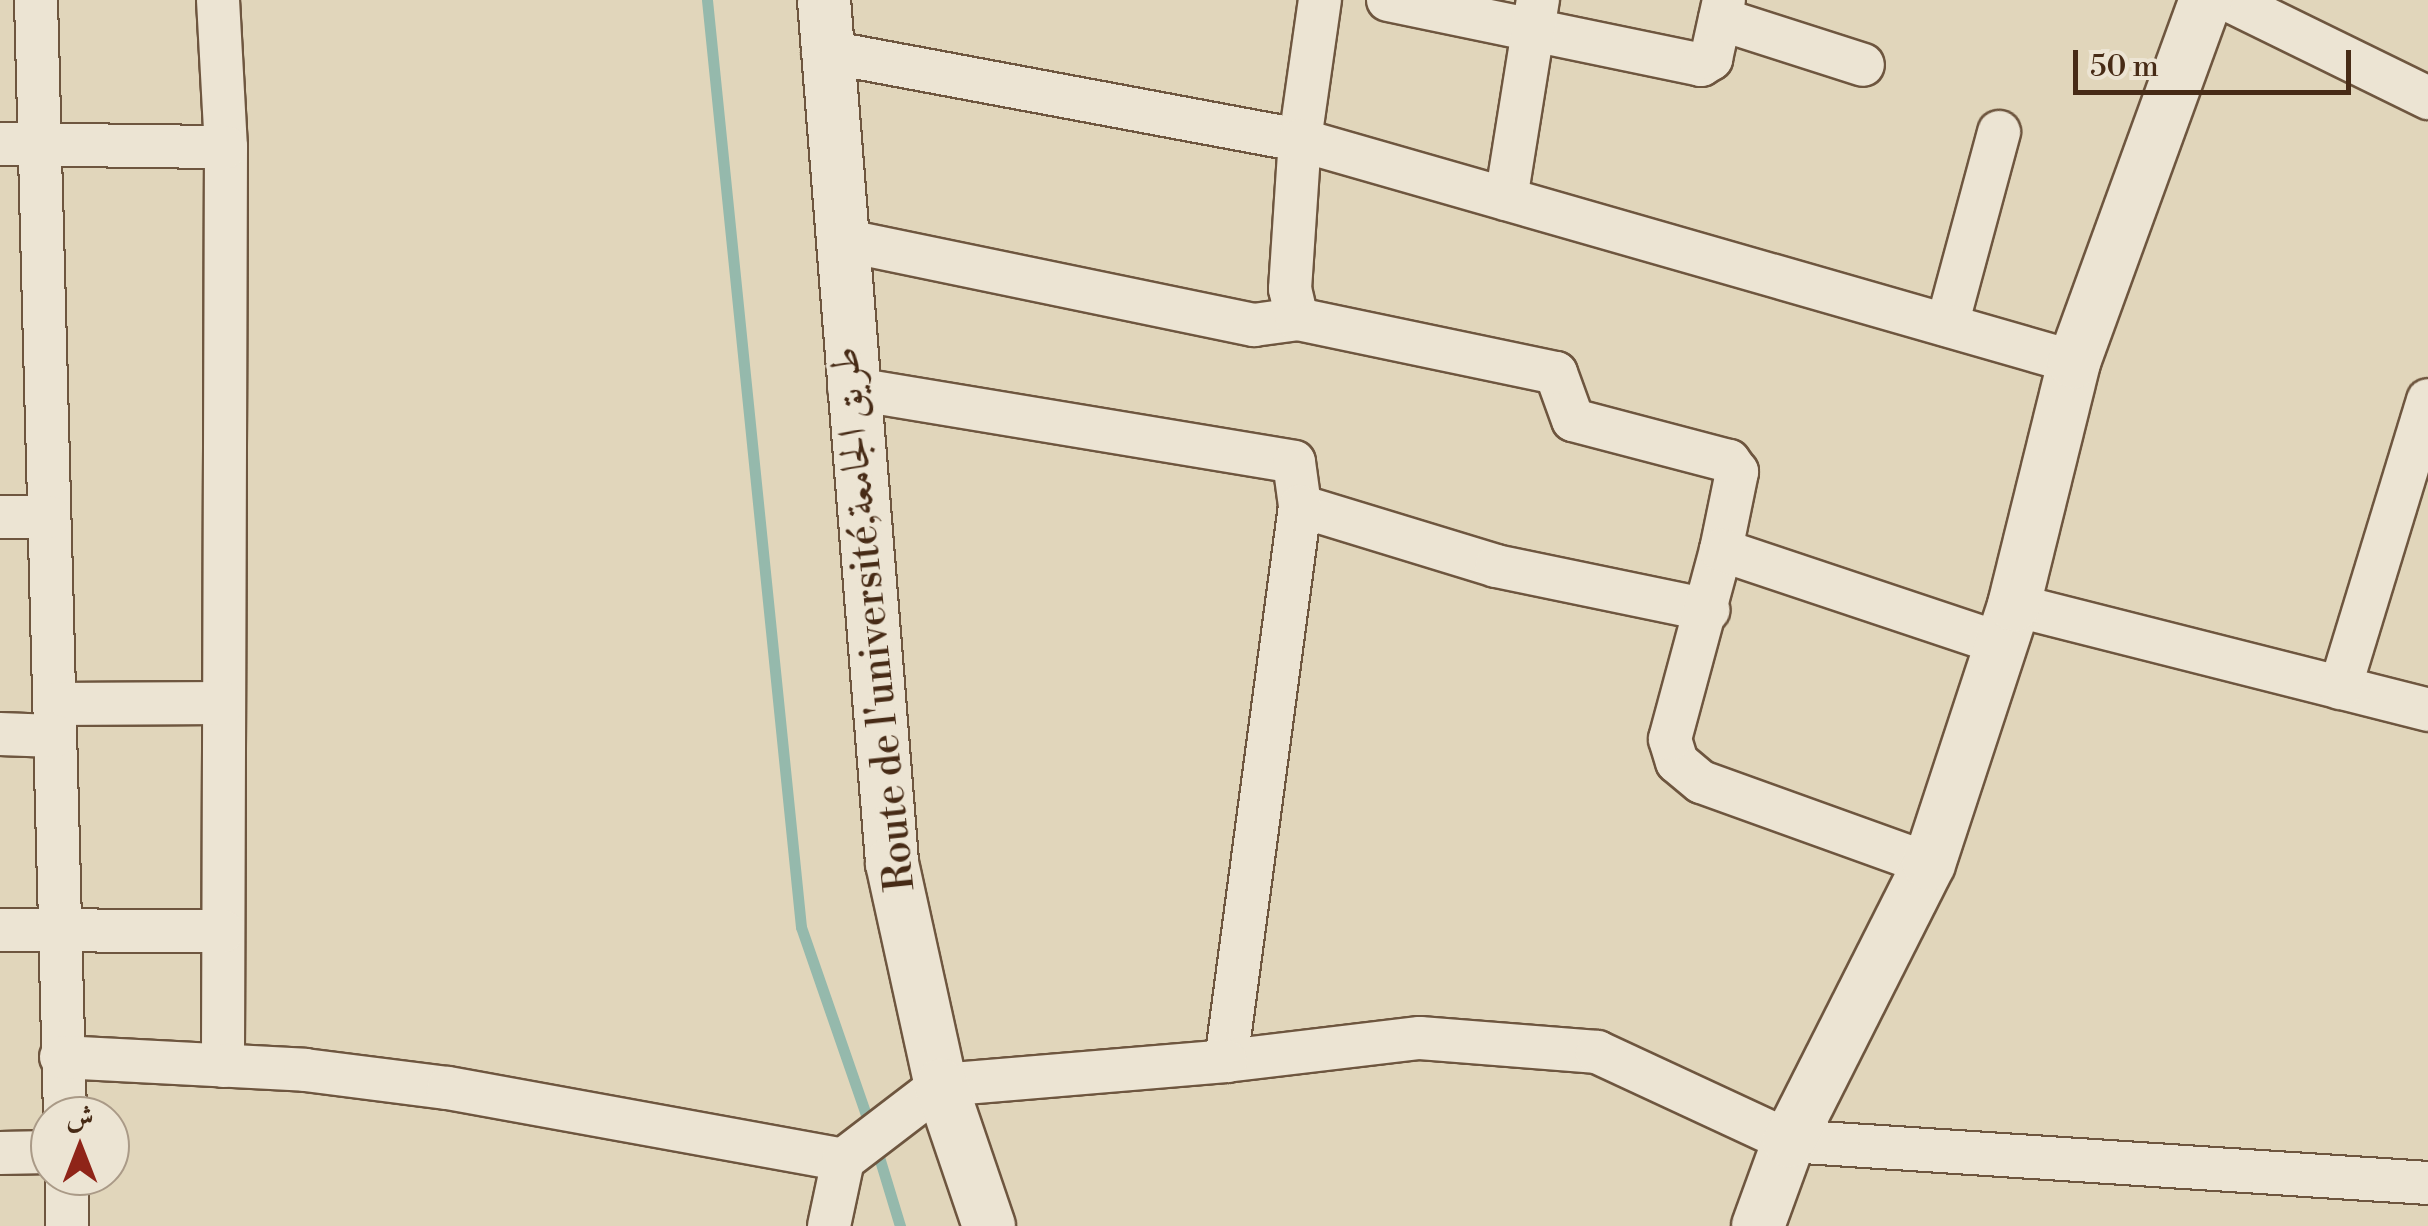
<!DOCTYPE html>
<html>
<head>
<meta charset="utf-8">
<style>
  body { margin:0 }
  #map { position:relative; width:2428px; height:1226px; overflow:hidden; background:#e1d6bb; font-family:"Libre Bodoni",Amiri,serif }
  div>[style] { position:absolute }
  [style*='--x'] { left:calc(var(--x)*1px); top:calc(var(--y)*1px); width:calc(var(--w)*1px); rotate:calc(var(--a)*1deg) }
  .stream>* { height:11px; margin:-5.5px; padding:0 5.5px; transform-origin:5.5px; border-radius:5.5px; background:#95b9ac }
  .roads { filter:drop-shadow(2px 0 #6e563f) drop-shadow(-2px 0 #6e563f) drop-shadow(0 2px #6e563f) drop-shadow(0 -2px #6e563f) }
  .minor>* { height:42px; margin:-21px; padding:0 21px; transform-origin:21px; border-radius:21px; background:#ece4d3 }
  .tertiary>* { height:52px; margin:-26px; padding:0 26px; transform-origin:26px; border-radius:26px; background:#ece4d3 }
  span { translate:-50% -50%; white-space:nowrap; text-align:center; line-height:1.15; -webkit-text-stroke:8px #ece4d3; paint-order:stroke }
  .street-label { font-size:40px; color:#472b16 }
  .north { position:absolute; left:30px; top:1096px; width:100px; height:100px; box-sizing:border-box; background:#ece4d3; border:2px solid #aa9a87; border-radius:50%; rotate:0deg; font-size:28px; font-weight:700; line-height:40px; text-align:center; color:#472b16 }
  .north::after { content:''; display:block; margin:auto; width:35px; height:45px; background:#8f2418; clip-path:polygon(50% 0,100% 100%,50% 72%,0 100%) }
  .scale { position:absolute; left:2073px; top:50px; width:278px; height:45px; box-sizing:border-box; border:5px solid #472b16; border-top:0; padding-left:12px; font-size:30px; line-height:35px; white-space:nowrap; color:#472b16; -webkit-text-stroke:8px #ece4d3; paint-order:stroke }
</style>
</head>
<body>
<div id="map">
  <div class="stream">
    <div style="--x:707;--y:0;--w:932;--a:84.21"></div>
    <div style="--x:801;--y:927;--w:214;--a:70.9"></div>
    <div style="--x:876;--y:1147;--w:83;--a:73.1"></div>
  </div>
  <div class="roads">
    <div class="minor">
      <div style="--x:36;--y:0;--w:1116;--a:88.51"></div>
      <div style="--x:218;--y:0;--w:147;--a:86.9"></div>
      <div style="--x:226;--y:147;--w:919;--a:90.19"></div>
      <div style="--x:1388;--y:0;--w:320;--a:11.7"></div>
      <div style="--x:1701;--y:65;--w:12;--a:-31"></div>
      <div style="--x:1711;--y:59;--w:60;--a:-77.6"></div>
      <div style="--x:2228;--y:0;--w:223;--a:26.1"></div>
      <div style="--x:1720;--y:19;--w:150;--a:17.8"></div>
      <div style="--x:823;--y:51;--w:485;--a:10.6"></div>
      <div style="--x:1300;--y:140;--w:141;--a:-81.9"></div>
      <div style="--x:0;--y:144;--w:226;--a:0.8"></div>
      <div style="--x:1506;--y:199;--w:202;--a:-80.9"></div>
      <div style="--x:838;--y:239;--w:425;--a:11.7"></div>
      <div style="--x:1254;--y:325;--w:43;--a:-7.9"></div>
      <div style="--x:1947;--y:325;--w:200;--a:-74.9"></div>
      <div style="--x:849;--y:388;--w:451;--a:9.4"></div>
      <div style="--x:1294;--y:462;--w:44;--a:82.2"></div>
      <div style="--x:1300;--y:506;--w:205;--a:17"></div>
      <div style="--x:1496;--y:566;--w:217;--a:11.7"></div>
      <div style="--x:1300;--y:506;--w:560;--a:97.59"></div>
      <div style="--x:1226;--y:1061;--w:195;--a:-6.8"></div>
      <div style="--x:1420;--y:1038;--w:178;--a:4.5"></div>
      <div style="--x:1597;--y:1052;--w:212;--a:24.9"></div>
      <div style="--x:1789;--y:1141;--w:640;--a:3.76"></div>
      <div style="--x:0;--y:517;--w:49;--a:0"></div>
      <div style="--x:1721;--y:550;--w:80;--a:-78.4"></div>
      <div style="--x:1737;--y:472;--w:14;--a:-126"></div>
      <div style="--x:1729;--y:461;--w:161;--a:-165.3"></div>
      <div style="--x:1573;--y:420;--w:50;--a:-109.9"></div>
      <div style="--x:1556;--y:373;--w:265;--a:-168.2"></div>
      <div style="--x:1297;--y:319;--w:31;--a:-103"></div>
      <div style="--x:1290;--y:289;--w:149;--a:-86.2"></div>
      <div style="--x:1300;--y:140;--w:805;--a:16"></div>
      <div style="--x:2014;--y:605;--w:427;--a:14.2"></div>
      <div style="--x:2340;--y:688;--w:301;--a:-73"></div>
      <div style="--x:54;--y:704;--w:169;--a:-0.3"></div>
      <div style="--x:0;--y:734;--w:55;--a:2.1"></div>
      <div style="--x:1929;--y:864;--w:242;--a:-160.2"></div>
      <div style="--x:1701;--y:782;--w:31;--a:-140"></div>
      <div style="--x:1677;--y:762;--w:24;--a:-107"></div>
      <div style="--x:1670;--y:739;--w:196;--a:-74.9"></div>
      <div style="--x:1721;--y:550;--w:290;--a:18.5"></div>
      <div style="--x:0;--y:930;--w:223;--a:0.3"></div>
      <div style="--x:61;--y:1057;--w:244;--a:3"></div>
      <div style="--x:305;--y:1070;--w:144;--a:7.2"></div>
      <div style="--x:448;--y:1088;--w:402;--a:10.3"></div>
      <div style="--x:0;--y:1153;--w:50;--a:-1.1"></div>
      <div style="--x:67;--y:1226;--w:50;--a:-90"></div>
      <div style="--x:829;--y:1226;--w:67;--a:-78"></div>
      <div style="--x:843;--y:1160;--w:123;--a:-37.4"></div>
      <div style="--x:941;--y:1085;--w:286;--a:-4.8"></div>
    </div>
    <div class="tertiary">
      <div style="--x:824;--y:0;--w:866;--a:85.49"></div>
      <div style="--x:892;--y:863;--w:227;--a:77.6"></div>
      <div style="--x:941;--y:1085;--w:149;--a:71.2"></div>
      <div style="--x:1758;--y:1226;--w:90;--a:-70"></div>
      <div style="--x:1789;--y:1141;--w:310;--a:-63.2"></div>
      <div style="--x:1929;--y:864;--w:273;--a:-71.8"></div>
      <div style="--x:2014;--y:605;--w:250;--a:-76.1"></div>
      <div style="--x:2074;--y:362;--w:385;--a:-70"></div>
    </div>
  </div>
  <div class="street-label">
    <span style="left:873px;top:619px;rotate:-96deg">Route de l'université,طريق الجامعة</span>
  </div>
  <div class="north">ش</div>
  <div class="scale">50 m</div>
</div>
</body>
</html>
